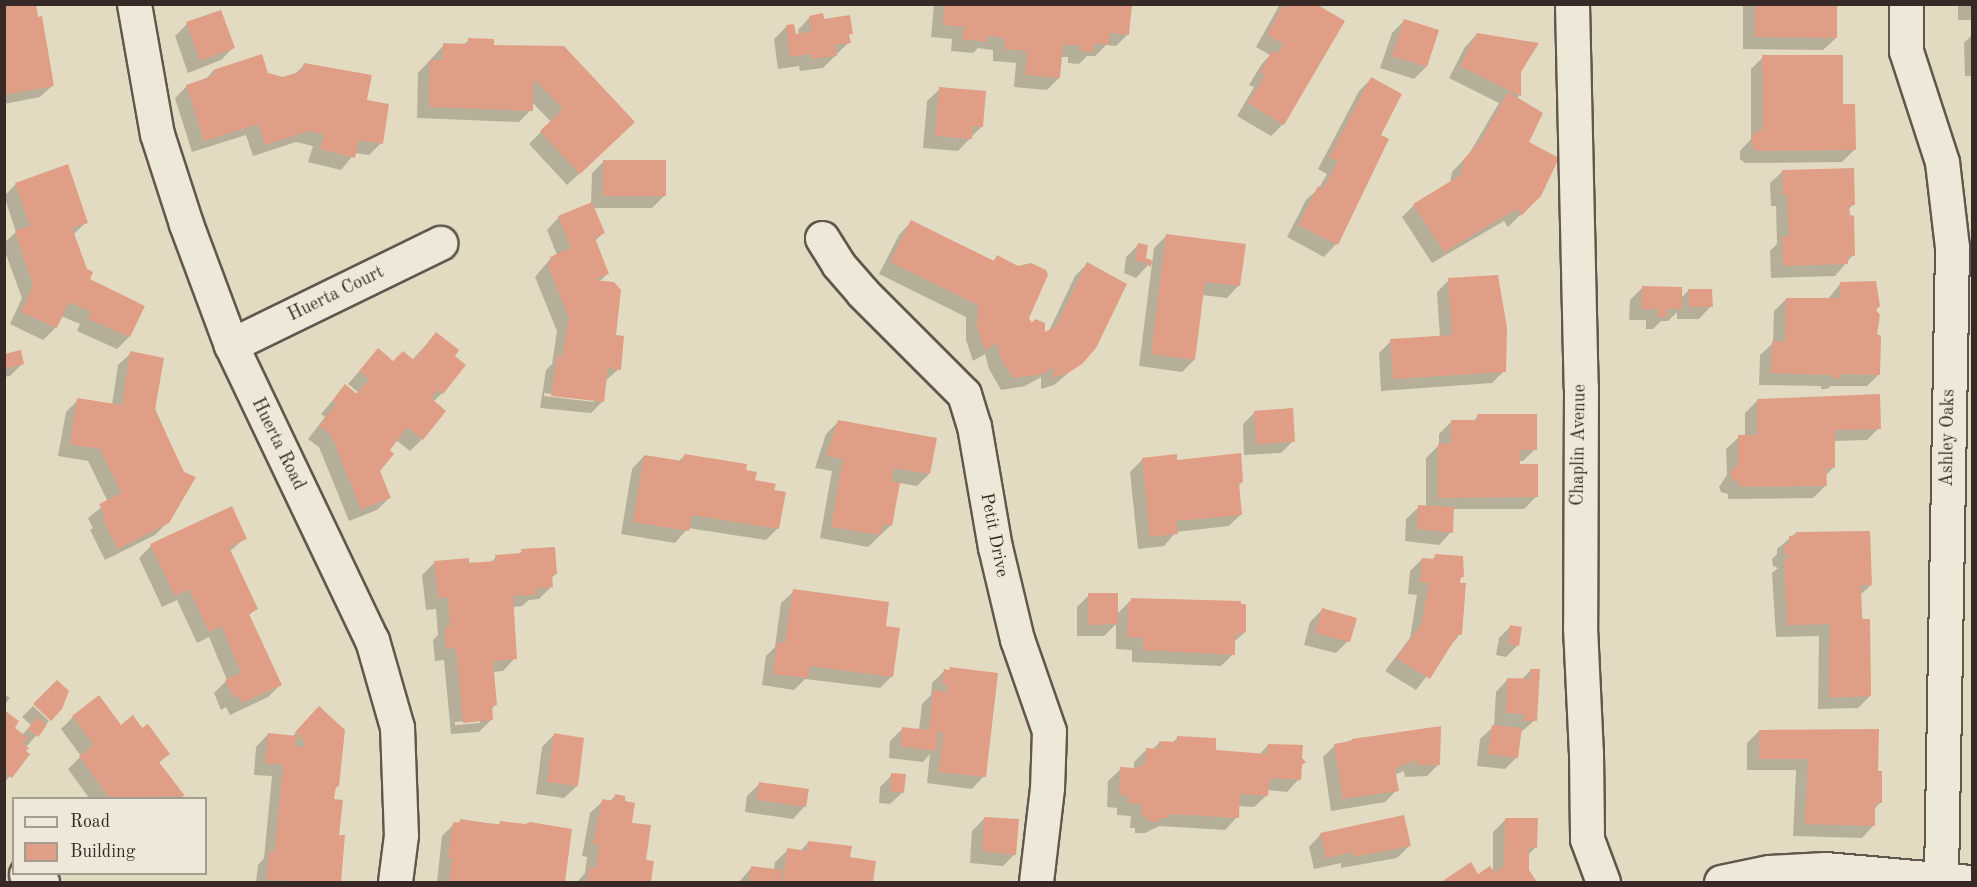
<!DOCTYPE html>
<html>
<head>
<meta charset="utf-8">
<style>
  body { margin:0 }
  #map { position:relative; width:1977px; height:887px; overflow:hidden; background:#e3dbc1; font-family:"Old Standard TT",serif }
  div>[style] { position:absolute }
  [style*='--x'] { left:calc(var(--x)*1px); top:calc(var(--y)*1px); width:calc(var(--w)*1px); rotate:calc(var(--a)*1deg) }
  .shadow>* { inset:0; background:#0003 }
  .building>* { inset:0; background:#e09e86 }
  .roads { filter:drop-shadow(2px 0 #62564d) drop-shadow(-2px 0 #62564d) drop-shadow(0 2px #62564d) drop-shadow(0 -2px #62564d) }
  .minor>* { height:33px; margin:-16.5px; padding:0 16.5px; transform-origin:16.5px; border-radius:16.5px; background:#ede8d7 }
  span { translate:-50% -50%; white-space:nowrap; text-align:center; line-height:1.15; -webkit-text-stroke:4.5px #ede8d7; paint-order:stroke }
  .street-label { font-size:18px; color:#372a26 }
  .frame { position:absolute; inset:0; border:6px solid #372a26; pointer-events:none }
  .legend { position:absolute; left:12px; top:797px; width:195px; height:78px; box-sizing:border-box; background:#ede8d7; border:2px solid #a49c90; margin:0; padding:8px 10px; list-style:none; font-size:18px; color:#372a26 }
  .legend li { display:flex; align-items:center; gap:12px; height:30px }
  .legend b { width:30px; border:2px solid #a49c90 }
</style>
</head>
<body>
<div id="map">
  <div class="shadow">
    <div style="clip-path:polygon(4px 4px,53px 85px,40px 97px,4px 104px)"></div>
    <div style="clip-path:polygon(934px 4px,1131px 4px,1128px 34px,1116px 46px,1106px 45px,1095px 56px,1087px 56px,1079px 64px,1068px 63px,1068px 57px,1061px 57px,1059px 78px,1047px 90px,1014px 87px,1016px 63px,993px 61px,993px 50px,978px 48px,973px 53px,951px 51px,952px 39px,931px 37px)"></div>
    <div style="clip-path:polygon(1280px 4px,1313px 4px,1283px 124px,1271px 136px,1237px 116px,1254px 87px,1249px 85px,1261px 65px,1270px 55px,1256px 47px)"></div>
    <div style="clip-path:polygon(1743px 4px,1836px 4px,1836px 38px,1823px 50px,1743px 49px)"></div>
    <div style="clip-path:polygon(1958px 4px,1972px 4px,1972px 20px,1958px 20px)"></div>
    <div style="clip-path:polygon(810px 17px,851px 33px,848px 36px,849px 42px,823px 68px,800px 71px,799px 66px,778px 69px,774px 39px,787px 26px,794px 35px,799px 35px,798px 30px)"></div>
    <div style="clip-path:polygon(1404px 21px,1426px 67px,1414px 79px,1380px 68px,1392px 33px)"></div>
    <div style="clip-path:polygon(187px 24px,233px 48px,221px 60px,188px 73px,175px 36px)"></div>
    <div style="clip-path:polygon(1477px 34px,1522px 64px,1518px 81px,1519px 96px,1516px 99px,1540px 195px,1508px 227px,1504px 221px,1432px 263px,1402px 217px,1414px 205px,1450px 183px,1452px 172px,1469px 154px,1499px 103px,1449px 78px,1465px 47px)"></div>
    <div style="clip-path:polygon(1972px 35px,1972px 76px,1965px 76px,1964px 43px)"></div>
    <div style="clip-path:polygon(469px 40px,492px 46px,621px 135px,567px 185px,529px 144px,551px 122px,531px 101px,531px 110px,519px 122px,417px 118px,418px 73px,444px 45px,463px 45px)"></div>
    <div style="clip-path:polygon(1763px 57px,1842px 105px,1854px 150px,1842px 162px,1745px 163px,1740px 159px,1740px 151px,1751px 139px,1751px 69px)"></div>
    <div style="clip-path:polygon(304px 65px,366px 102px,381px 143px,369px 155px,355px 153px,341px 170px,308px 162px,313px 146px,296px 142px,253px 156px,246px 135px,192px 152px,175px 98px,187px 86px,204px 81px,213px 71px,267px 74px,283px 78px,294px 75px)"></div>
    <div style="clip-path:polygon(1371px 79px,1379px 135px,1357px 205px,1336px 244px,1324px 257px,1287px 237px,1306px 200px,1319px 188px,1327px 174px,1318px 169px,1359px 91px)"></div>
    <div style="clip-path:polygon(940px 89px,982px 126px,958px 151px,923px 148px,927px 101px)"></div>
    <div style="clip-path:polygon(evenodd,604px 161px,664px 196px,652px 208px,593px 208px,603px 233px,595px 241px,608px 273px,599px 282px,614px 336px,619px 369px,605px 381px,603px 401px,591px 413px,540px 408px,546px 370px,552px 364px,557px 331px,535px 277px,551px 258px,557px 255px,547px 230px,559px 217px,591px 204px,592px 173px,604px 161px,544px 393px,594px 399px,594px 402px,544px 396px,544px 393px)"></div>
    <div style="clip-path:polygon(1783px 171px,1853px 205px,1848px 210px,1853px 255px,1835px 276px,1771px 278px,1770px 251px,1777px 244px,1776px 206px,1771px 206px,1770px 183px)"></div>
    <div style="clip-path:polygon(16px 184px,86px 222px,73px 235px,88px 280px,129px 337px,117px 349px,77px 331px,80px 324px,61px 316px,56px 327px,43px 340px,10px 324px,22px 298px,4px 249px,4px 243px,16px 232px,4px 196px)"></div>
    <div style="clip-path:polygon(911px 222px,992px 262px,997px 257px,1018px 268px,1028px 318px,1031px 326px,1044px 335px,1048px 333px,1075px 276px,1087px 264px,1080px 363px,1054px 385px,1041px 389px,1041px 377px,1025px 386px,1001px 390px,989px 369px,985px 354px,973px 361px,966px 340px,966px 317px,879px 274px,899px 235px)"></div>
    <div style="clip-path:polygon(1166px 236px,1239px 285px,1227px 298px,1202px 295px,1194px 360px,1182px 372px,1139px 366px,1154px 248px)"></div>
    <div style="clip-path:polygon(1138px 245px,1144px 259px,1151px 262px,1136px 278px,1124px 273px,1126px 257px)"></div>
    <div style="clip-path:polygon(1449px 280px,1504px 371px,1492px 383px,1381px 391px,1379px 353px,1391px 341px,1440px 338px,1437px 292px)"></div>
    <div style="clip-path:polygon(1840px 284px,1874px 310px,1879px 374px,1867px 386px,1831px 386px,1827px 389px,1821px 389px,1821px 386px,1759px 385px,1760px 355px,1773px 343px,1774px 311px,1786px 299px,1828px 299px)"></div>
    <div style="clip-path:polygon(1642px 288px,1680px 299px,1689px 290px,1711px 306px,1699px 319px,1677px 319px,1677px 312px,1668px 321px,1661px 321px,1653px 329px,1646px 329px,1646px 320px,1629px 320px,1630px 300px)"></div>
    <div style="clip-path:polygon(436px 334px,453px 356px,442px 393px,433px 402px,422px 439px,410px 451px,396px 440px,388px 450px,379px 471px,389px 498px,377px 510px,349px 521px,319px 447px,308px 439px,325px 417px,321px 414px,345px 386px,355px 395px,358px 392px,348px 384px,378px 350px,394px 363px,412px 360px)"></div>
    <div style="clip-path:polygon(131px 353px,183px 473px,168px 522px,155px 535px,105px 560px,90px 530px,93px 528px,88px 518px,108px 502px,88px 461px,58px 456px,66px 412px,78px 400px,112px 405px,118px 365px)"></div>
    <div style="clip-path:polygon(4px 356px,23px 363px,10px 376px,4px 377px)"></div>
    <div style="clip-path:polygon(1757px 401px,1879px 428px,1867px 440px,1834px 441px,1834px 467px,1825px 476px,1826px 485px,1813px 498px,1728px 499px,1728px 494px,1721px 492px,1719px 487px,1727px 475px,1726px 449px,1739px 437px,1745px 437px,1745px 413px)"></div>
    <div style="clip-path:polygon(1255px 412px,1293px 441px,1281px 453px,1244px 455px,1243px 424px)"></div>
    <div style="clip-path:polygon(1478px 416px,1535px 449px,1523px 461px,1518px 461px,1536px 497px,1524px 509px,1453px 509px,1451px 532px,1439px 545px,1405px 541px,1406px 519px,1419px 507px,1426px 507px,1426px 458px,1439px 445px,1439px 434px,1451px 422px,1472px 422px)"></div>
    <div style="clip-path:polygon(838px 422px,929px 474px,917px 486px,899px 483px,891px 525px,868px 547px,820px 538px,832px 471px,815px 468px,826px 434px)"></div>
    <div style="clip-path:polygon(644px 456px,678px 462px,684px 456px,744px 472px,753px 481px,773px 491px,778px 528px,766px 540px,688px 528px,675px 543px,621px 534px,632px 469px)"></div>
    <div style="clip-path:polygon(1143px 459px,1176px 461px,1242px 482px,1238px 486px,1241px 514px,1229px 526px,1176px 532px,1164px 546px,1138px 549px,1130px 472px)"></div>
    <div style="clip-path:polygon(1796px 533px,1871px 585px,1860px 595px,1870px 696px,1858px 708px,1818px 709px,1819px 636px,1776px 637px,1772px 573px,1778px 568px,1773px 566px,1772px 559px,1777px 554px,1777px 549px)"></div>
    <div style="clip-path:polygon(245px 538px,229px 552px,256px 609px,248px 616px,280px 685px,268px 697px,230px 715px,226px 707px,221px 710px,214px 693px,227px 680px,209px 637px,197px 643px,177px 600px,162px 607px,139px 558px,151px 546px)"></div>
    <div style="clip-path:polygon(evenodd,522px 551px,556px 574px,550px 579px,551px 587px,539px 599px,529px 600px,522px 606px,513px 607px,515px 658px,503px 671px,493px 672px,495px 705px,491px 710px,491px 720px,479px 732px,451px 734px,444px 660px,435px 661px,433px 640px,438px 635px,436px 609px,426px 610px,422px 575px,435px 562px,490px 563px,496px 557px,517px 555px,522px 551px,480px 720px,480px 723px,455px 725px,455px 722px,480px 720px)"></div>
    <div style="clip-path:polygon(1436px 555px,1462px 577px,1459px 580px,1460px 634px,1416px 690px,1385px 671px,1410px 638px,1417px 595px,1408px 594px,1410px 571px,1422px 559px,1432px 560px)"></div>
    <div style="clip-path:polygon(794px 591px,884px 627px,892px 676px,880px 688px,805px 679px,794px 690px,762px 685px,766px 656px,775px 647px,781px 603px)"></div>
    <div style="clip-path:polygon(1089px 595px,1116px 615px,1131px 600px,1245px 632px,1233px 643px,1233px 654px,1221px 666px,1132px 662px,1132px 650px,1116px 649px,1116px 624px,1104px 636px,1077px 636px,1077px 607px)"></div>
    <div style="clip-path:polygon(1322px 610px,1348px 641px,1336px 653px,1304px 645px,1310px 622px)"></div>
    <div style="clip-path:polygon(1511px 626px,1518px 645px,1506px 657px,1496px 655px,1499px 638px)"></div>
    <div style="clip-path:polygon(1531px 670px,1535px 720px,1520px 733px,1517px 757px,1505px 769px,1477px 766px,1480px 739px,1494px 726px,1496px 692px,1508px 679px,1521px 680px)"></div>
    <div style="clip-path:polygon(944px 671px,984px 776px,972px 789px,927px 783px,930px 754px,923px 762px,889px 758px,890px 741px,902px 729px,919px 730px,922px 704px,931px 695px,932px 683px)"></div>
    <div style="clip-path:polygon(4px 694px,10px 698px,4px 705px)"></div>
    <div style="clip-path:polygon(33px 706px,49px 721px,26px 747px,24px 751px,28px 755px,4px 783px,4px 712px,13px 728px,22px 735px,31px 725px,22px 717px)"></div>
    <div style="clip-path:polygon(73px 717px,142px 730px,168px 754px,159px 763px,183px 796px,181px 798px,89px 798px,68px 769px,81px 756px,61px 729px)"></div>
    <div style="clip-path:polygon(307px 720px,338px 786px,334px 790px,333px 801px,338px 836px,343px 837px,339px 882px,256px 882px,258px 865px,264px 858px,272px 776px,254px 775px,256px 747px,268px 734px,292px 737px)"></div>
    <div style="clip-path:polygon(1759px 731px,1877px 773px,1881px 802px,1874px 809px,1874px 825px,1862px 838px,1793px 836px,1796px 770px,1747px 770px,1747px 743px)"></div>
    <div style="clip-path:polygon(554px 735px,577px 786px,564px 798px,536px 794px,542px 747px)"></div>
    <div style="clip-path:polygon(1178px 737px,1214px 751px,1259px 755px,1268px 745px,1300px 766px,1299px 779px,1287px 792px,1267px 790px,1267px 795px,1254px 807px,1238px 806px,1237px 817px,1225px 830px,1159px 826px,1145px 833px,1135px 833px,1135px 828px,1130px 828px,1131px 816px,1117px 815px,1117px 808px,1107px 807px,1108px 781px,1121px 769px,1134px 769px,1134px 762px,1147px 749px,1152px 750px,1160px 742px,1172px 743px)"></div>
    <div style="clip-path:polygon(1352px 740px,1439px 764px,1427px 776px,1405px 777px,1404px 771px,1394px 775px,1397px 790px,1385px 802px,1331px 811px,1323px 757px,1335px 745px)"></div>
    <div style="clip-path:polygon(892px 775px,903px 792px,890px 804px,879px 803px,880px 787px)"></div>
    <div style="clip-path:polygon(759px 784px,805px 806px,793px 819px,745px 812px,747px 796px)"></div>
    <div style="clip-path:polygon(615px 796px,645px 861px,652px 862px,649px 882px,577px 882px,585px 873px,587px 857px,582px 856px,590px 813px,603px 801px,609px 802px)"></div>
    <div style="clip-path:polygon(984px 819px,1015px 854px,1003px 866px,970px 863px,972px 831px)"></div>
    <div style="clip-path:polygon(1505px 820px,1536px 847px,1528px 855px,1527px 871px,1535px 882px,1444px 882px,1470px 864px,1478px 876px,1493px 872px,1493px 832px)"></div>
    <div style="clip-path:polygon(461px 821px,570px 830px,562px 882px,437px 882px,442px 836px,454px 824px)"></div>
    <div style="clip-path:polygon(1321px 834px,1409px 846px,1397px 858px,1341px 868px,1341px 863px,1314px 869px,1309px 847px)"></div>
    <div style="clip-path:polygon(809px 842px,848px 858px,875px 862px,872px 882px,739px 882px,752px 867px,774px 870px,775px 862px,788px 850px,800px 851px)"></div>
  </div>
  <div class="building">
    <div style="clip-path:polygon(4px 4px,36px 4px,38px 17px,42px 16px,54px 86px,4px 95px)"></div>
    <div style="clip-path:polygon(944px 4px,1132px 4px,1129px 35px,1110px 33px,1108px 45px,1094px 43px,1093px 52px,1080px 51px,1080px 46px,1063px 44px,1060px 78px,1025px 75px,1027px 51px,1004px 49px,1005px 38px,987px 36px,987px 42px,962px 39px,964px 27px,943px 25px)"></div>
    <div style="clip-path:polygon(1284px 4px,1316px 4px,1345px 21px,1284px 125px,1248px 103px,1265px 75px,1260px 72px,1272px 51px,1277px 54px,1283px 44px,1267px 34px)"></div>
    <div style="clip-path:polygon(1755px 5px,1837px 5px,1837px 38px,1755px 37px)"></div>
    <div style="clip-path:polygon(221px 10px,235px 48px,200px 61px,186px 22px)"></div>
    <div style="clip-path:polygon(823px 13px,824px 19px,850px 15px,853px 34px,849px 34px,851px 43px,835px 45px,837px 56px,812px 59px,811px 54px,790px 57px,786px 25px,794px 24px,796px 34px,811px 31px,809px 16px)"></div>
    <div style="clip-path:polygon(1404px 19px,1439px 30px,1427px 67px,1392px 56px)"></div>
    <div style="clip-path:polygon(1477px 33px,1539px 43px,1521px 72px,1521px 96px,1460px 66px)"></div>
    <div style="clip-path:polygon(468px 38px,494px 39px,494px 45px,564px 46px,635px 122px,580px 174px,540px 131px,563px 109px,534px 79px,533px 111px,429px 107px,430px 60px,442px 60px,443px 43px,468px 44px)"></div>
    <div style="clip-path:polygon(262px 54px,268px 73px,283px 77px,302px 71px,304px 63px,372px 75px,367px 100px,389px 104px,383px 144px,359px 140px,355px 158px,320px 149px,324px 134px,309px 131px,265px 145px,258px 124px,204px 141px,186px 85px,215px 75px,213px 70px)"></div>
    <div style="clip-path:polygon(1762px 55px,1843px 55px,1843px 104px,1855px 104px,1856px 150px,1758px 151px,1752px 147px,1751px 137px,1758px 130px,1763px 129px)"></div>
    <div style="clip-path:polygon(1371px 77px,1402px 94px,1381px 135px,1389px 139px,1338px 245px,1298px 225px,1318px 186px,1323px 189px,1338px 161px,1329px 157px)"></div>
    <div style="clip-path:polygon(939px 87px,986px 91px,983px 127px,972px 126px,972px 139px,935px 136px)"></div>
    <div style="clip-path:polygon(1508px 92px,1543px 113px,1529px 142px,1559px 158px,1541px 196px,1521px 216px,1517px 209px,1444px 252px,1413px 204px,1461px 175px,1464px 159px,1481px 140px)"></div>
    <div style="clip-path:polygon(603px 160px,666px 160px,666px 196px,603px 196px)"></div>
    <div style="clip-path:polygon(68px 164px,88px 223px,72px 228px,87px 269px,93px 272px,90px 279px,145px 306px,130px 337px,88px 319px,91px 312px,69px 302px,57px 328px,21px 312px,33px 285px,15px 231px,30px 226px,15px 183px)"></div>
    <div style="clip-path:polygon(1854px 168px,1855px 205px,1849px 205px,1850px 215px,1854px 216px,1855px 256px,1848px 256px,1848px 264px,1783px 266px,1782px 237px,1789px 236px,1787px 195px,1783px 195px,1782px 170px)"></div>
    <div style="clip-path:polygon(592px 202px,605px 233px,595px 238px,609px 274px,594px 280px,614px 282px,621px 290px,616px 335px,624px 336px,621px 370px,608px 368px,604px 402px,551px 396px,557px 356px,562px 357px,569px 318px,547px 263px,552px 261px,550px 257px,571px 248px,558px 216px)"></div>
    <div style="clip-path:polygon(911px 220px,994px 261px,997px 255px,1018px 266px,1031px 263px,1046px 270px,1048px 275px,1029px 318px,1032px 323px,1035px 319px,1045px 323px,1045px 332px,1056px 326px,1087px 262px,1127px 284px,1096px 348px,1082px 364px,1068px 373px,1053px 378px,1053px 366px,1049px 371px,1039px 375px,1013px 378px,1000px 357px,997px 343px,985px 350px,977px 327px,978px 305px,890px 262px)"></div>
    <div style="clip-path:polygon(1166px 234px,1246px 244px,1240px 286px,1205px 282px,1195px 360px,1151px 354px)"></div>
    <div style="clip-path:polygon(1138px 243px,1148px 245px,1146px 258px,1153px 261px,1150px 267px,1145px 262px,1135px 261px)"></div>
    <div style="clip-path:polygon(1498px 275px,1507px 328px,1506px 372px,1393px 379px,1390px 339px,1452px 335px,1448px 278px)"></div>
    <div style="clip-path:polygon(1876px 281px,1880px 306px,1876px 310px,1880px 315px,1877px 334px,1881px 336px,1880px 375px,1841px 374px,1841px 378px,1832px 378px,1832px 375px,1771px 373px,1772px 341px,1785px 342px,1786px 298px,1840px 298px,1840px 282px)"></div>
    <div style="clip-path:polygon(1642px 286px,1682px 287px,1682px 309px,1667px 309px,1667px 317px,1657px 317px,1658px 309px,1641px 309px)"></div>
    <div style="clip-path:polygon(1688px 289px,1712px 289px,1713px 307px,1689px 307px)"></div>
    <div style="clip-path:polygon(436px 332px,459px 350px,455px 356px,466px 365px,443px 394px,437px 390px,431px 398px,446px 411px,423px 440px,407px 427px,390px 450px,394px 454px,380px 471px,391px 498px,361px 509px,331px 435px,319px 426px,336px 404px,332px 401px,345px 384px,357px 394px,369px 379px,359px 371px,378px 348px,393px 361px,403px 351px,414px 360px)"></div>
    <div style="clip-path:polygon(21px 350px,24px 364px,4px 369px,4px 354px)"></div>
    <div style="clip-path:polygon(130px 351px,164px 358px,155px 410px,184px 472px,196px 477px,169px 523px,118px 549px,102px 517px,105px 515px,99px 504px,122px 493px,100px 449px,70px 444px,77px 398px,122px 405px)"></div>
    <div style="clip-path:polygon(1880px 394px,1881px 429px,1835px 430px,1835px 468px,1826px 468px,1827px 486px,1739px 487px,1739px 482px,1733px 480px,1730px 474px,1734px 466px,1738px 465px,1738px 435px,1757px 435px,1757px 399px)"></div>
    <div style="clip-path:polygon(1293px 408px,1295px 442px,1256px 444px,1254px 411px)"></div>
    <div style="clip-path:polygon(1477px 414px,1537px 414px,1537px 450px,1520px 450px,1520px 464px,1538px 464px,1538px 497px,1438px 498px,1438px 444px,1451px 443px,1451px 420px,1478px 420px)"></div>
    <div style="clip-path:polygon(838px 420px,937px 438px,930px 474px,894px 468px,891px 481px,900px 483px,892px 526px,883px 524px,881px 535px,831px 527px,843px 459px,826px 456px)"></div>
    <div style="clip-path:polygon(1241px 453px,1243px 482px,1239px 483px,1242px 515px,1176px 521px,1178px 534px,1150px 537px,1142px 458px,1177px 454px,1177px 460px)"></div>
    <div style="clip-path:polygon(684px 454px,747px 464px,746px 470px,757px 472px,755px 480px,776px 484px,774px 490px,786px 492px,779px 529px,692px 515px,689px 531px,633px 522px,644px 455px,683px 461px)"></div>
    <div style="clip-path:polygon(1418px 505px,1454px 507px,1453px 533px,1417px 529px)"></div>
    <div style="clip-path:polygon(232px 506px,247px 539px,229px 547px,258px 609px,249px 614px,282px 685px,242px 703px,239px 696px,234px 698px,225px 680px,241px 673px,222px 626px,209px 632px,189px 589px,175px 596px,150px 544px)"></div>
    <div style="clip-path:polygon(1870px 531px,1872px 585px,1861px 585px,1862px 619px,1870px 619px,1871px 696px,1829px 698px,1830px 624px,1787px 625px,1784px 559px,1789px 559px,1789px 555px,1784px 554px,1784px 546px,1789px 543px,1789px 536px,1796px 535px,1796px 532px)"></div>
    <div style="clip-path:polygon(555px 547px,557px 574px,552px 575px,553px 587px,536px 589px,536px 595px,513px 596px,517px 659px,493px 661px,497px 705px,492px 706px,493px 720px,463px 723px,456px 648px,446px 649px,445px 626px,450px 626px,448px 597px,438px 598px,434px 561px,469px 558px,469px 563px,496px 561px,495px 555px,522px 553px,521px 549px)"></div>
    <div style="clip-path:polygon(1435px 554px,1463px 556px,1464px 577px,1461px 577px,1460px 583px,1466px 583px,1462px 635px,1458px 634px,1430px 679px,1396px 658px,1421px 625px,1429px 583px,1420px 582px,1422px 558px,1435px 559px)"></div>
    <div style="clip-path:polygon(793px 589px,889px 602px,886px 626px,900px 628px,893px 677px,810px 666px,808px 678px,773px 674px,777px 642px,785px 643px)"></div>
    <div style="clip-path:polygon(1088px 593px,1118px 593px,1118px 624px,1088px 625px)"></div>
    <div style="clip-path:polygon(1131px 598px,1241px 601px,1241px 604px,1246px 604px,1246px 632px,1235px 635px,1235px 655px,1143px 650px,1143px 638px,1127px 637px,1128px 602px,1131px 602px)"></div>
    <div style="clip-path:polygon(1322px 608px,1357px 618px,1350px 642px,1315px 633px)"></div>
    <div style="clip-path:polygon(1510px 625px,1522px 627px,1519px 646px,1508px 644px)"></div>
    <div style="clip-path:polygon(950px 667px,998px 673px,986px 777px,939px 772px,943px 732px,938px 732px,936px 751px,900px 746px,902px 727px,929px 730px,933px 690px,947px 692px,948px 685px,942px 685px,944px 669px,949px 670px)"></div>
    <div style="clip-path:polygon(1530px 669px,1540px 669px,1537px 721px,1523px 721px,1524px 714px,1506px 713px,1507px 678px,1530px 679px)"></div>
    <div style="clip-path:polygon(57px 680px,69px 691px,62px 709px,51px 721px,33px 704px)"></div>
    <div style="clip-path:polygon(99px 695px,121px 725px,133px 715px,142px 728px,148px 724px,170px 754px,159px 762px,185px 796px,107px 798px,109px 797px,79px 756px,94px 745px,72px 716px)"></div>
    <div style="clip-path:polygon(319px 706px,345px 730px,339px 786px,336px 786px,334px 799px,343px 800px,339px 835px,345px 835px,341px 882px,266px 880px,269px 851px,275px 851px,283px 765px,265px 763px,268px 733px,297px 736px,295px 746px,305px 747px,305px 741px,295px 732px)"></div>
    <div style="clip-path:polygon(4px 710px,19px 721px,15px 728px,28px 738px,23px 744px,29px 748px,26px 751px,30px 754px,12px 778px,4px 772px)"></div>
    <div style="clip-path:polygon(37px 717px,47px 725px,38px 737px,28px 729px)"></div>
    <div style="clip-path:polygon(1492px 725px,1522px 728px,1518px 758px,1488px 754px)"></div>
    <div style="clip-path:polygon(1441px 726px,1440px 765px,1417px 765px,1416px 760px,1395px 768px,1399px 791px,1343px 799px,1334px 744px,1352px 741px,1352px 739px)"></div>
    <div style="clip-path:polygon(1879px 729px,1878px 771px,1882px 771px,1882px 803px,1875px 803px,1875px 826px,1805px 824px,1808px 759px,1759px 759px,1759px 730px)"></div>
    <div style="clip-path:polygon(554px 733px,584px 738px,578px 786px,547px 782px)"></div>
    <div style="clip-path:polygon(1177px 736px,1216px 738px,1216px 750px,1267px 754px,1268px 744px,1303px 745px,1302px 758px,1306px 762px,1302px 765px,1301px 780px,1273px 778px,1269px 782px,1268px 796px,1240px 794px,1239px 818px,1169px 814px,1169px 818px,1159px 818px,1158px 822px,1147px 821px,1147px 817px,1142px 816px,1142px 804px,1128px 803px,1129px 796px,1119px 795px,1120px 767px,1136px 768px,1145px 764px,1146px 748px,1159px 749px,1159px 741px,1177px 742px)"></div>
    <div style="clip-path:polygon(891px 773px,906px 774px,904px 793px,890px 791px)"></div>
    <div style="clip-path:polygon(759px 782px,809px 789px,806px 807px,756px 800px)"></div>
    <div style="clip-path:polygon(615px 794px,625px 796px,625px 801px,635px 803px,632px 823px,651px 825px,646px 860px,654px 861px,651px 882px,587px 882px,589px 867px,596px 868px,599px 845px,593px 844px,602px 799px,614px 801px)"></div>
    <div style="clip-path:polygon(1404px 815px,1411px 846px,1353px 857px,1353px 852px,1326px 858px,1320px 833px)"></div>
    <div style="clip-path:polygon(984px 817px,1019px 819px,1016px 855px,982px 851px)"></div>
    <div style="clip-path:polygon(1505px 818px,1538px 818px,1537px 848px,1529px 848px,1529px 870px,1537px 882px,1441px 882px,1471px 862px,1478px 874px,1490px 866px,1495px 873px,1504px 866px)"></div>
    <div style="clip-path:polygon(460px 819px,499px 825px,500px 821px,525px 824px,530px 822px,572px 829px,565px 882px,449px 882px,452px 859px,448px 858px,453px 822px,460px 823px)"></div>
    <div style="clip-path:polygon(808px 841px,852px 846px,850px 857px,876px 861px,873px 882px,783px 882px,787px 848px,807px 851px)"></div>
    <div style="clip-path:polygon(751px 866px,783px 870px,781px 882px,749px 882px)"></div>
  </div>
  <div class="roads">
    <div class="minor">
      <div style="--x:134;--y:4;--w:132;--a:80"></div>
      <div style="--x:157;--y:134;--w:95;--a:72.1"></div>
      <div style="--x:186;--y:224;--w:129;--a:69.6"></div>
      <div style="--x:231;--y:345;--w:327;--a:64.5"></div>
      <div style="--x:372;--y:640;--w:91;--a:74"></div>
      <div style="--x:397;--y:727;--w:108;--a:87.9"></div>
      <div style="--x:401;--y:835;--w:47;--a:97.3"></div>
      <div style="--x:1572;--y:4;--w:383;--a:88.7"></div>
      <div style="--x:1581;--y:387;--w:240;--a:90.2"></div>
      <div style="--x:1580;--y:627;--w:126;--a:87.3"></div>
      <div style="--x:1586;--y:753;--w:86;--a:89.3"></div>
      <div style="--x:1587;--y:839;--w:46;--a:69.6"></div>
      <div style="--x:1906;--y:4;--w:47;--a:90"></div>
      <div style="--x:1906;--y:51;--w:117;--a:72"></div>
      <div style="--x:1942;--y:162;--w:86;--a:83.3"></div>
      <div style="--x:1952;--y:247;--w:631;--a:91"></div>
      <div style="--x:822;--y:238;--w:31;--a:58"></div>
      <div style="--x:838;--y:264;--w:37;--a:49"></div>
      <div style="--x:862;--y:292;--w:144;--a:45"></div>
      <div style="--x:964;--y:394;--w:34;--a:73"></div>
      <div style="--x:974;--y:426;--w:123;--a:80.2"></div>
      <div style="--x:995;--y:547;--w:95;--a:76.6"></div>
      <div style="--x:1017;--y:639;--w:97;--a:70.8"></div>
      <div style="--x:1049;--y:731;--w:57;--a:92"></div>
      <div style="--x:1047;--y:788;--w:95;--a:96.7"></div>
      <div style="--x:231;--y:345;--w:233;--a:-26"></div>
      <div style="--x:26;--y:874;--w:18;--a:27"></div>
      <div style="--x:1721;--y:882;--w:49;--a:-11.8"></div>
      <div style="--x:1769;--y:872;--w:56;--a:-3.1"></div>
      <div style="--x:1825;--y:869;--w:148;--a:5.1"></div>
    </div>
  </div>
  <div class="street-label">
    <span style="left:336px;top:294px;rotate:-26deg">Huerta Court</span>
    <span style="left:1948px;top:438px;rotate:-89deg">Ashley Oaks</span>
    <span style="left:278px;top:444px;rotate:64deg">Huerta Road</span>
    <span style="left:1579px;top:445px;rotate:-89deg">Chaplin Avenue</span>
    <span style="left:994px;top:535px;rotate:79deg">Petit Drive</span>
  </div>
  <div class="frame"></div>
  <ul class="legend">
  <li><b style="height:8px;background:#ede8d7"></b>Road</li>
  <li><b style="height:16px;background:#e09e86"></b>Building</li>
  </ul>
</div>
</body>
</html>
